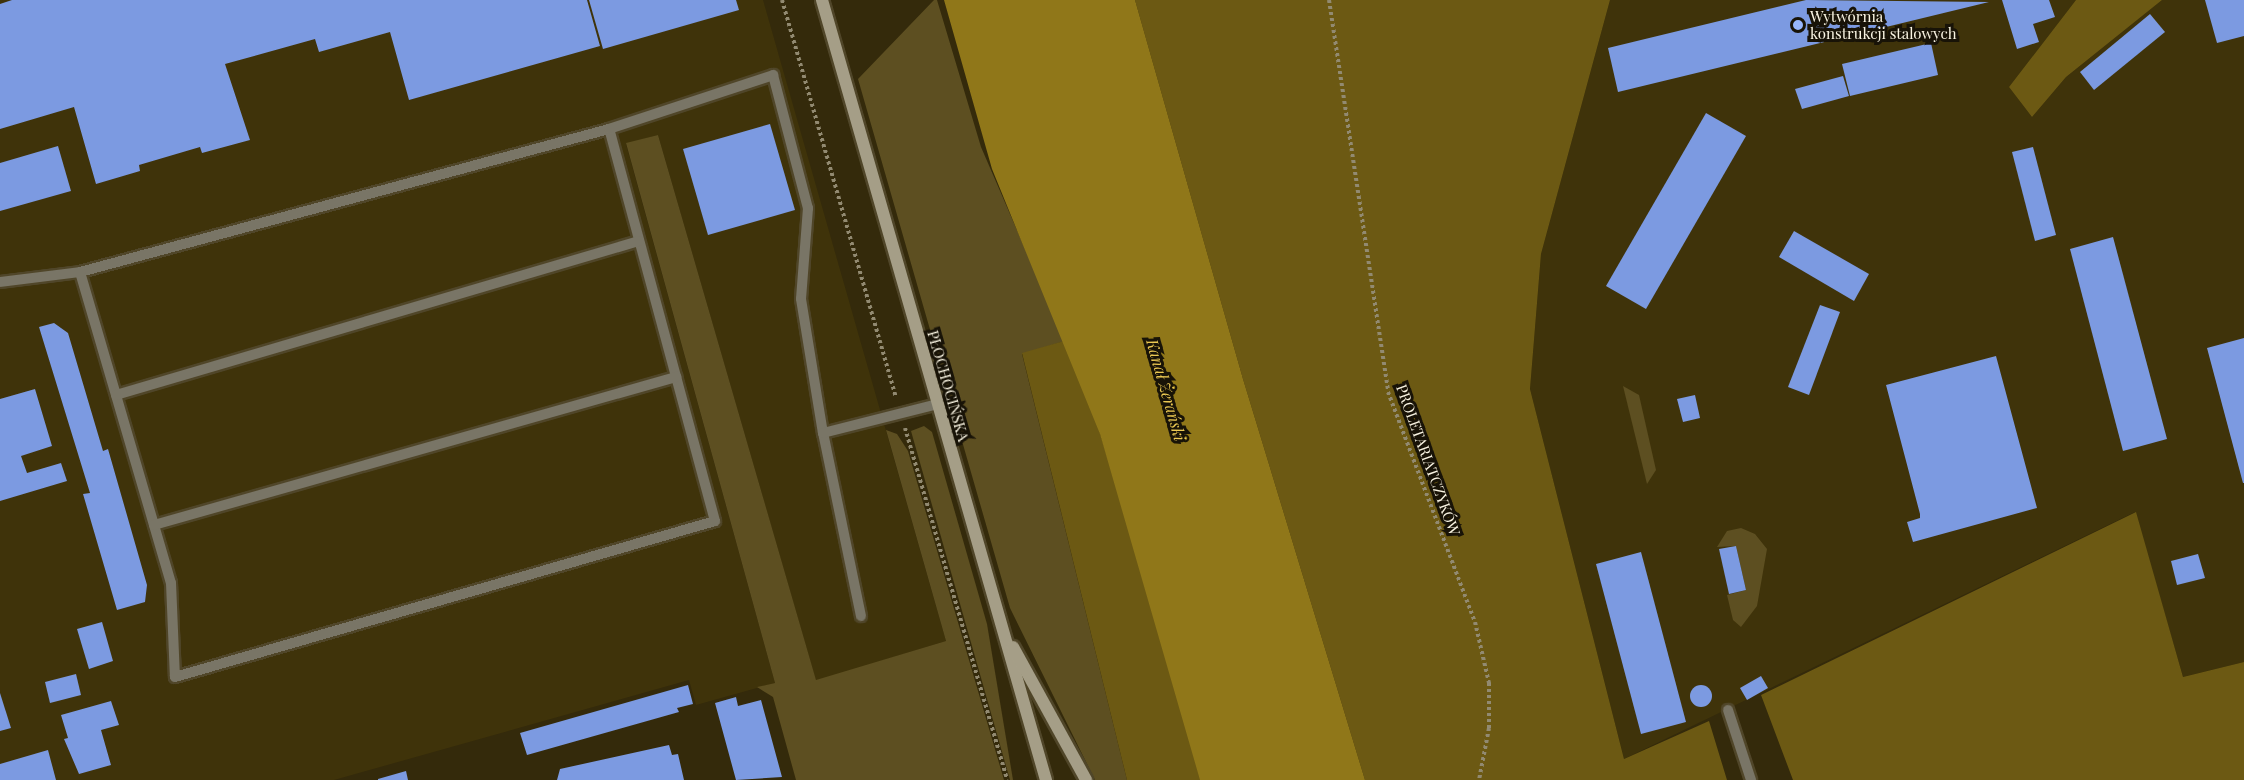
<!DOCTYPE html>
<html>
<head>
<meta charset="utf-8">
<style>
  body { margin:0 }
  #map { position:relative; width:2244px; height:780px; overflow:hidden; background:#342a0b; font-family:"Playfair Display",serif }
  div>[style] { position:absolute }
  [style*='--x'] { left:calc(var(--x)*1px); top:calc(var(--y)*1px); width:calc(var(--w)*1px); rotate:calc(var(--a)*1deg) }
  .built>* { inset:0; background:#3f330a }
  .green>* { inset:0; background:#5d4f21 }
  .forest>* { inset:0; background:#6c5913 }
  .water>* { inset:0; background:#907719 }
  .building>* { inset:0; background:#7c9ae1 }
  .round { border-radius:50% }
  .path>* { height:4px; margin-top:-2px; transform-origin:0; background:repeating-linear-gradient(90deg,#928a71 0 3px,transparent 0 6px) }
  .roads { filter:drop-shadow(2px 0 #504629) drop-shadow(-2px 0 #504629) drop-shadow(0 2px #504629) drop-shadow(0 -2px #504629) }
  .lane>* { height:10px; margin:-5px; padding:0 5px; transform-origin:5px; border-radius:5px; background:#797566 }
  .secondary>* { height:12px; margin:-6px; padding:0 6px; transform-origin:6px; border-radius:6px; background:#a59e87 }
  .dots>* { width:16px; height:16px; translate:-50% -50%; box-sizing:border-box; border:3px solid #181307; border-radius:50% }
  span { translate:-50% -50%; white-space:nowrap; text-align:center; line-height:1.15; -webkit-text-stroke:6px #181307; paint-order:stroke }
  .poi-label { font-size:15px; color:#f9f4e2 }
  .left { translate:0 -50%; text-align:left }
  .street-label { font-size:15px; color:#f9f4e2 }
  .water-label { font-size:16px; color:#ecc953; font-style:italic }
</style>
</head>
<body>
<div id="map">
  <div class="built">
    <div style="clip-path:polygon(0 0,763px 0,946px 641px,816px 681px,658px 135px,626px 144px,775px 683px,696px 705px,689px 680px,334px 780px,0 780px)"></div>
    <div style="clip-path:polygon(1610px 0,2076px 0,2009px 87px,2032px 117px,2066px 77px,2162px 0,2244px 0,2244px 662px,2183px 677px,2135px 512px,1624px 759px,1530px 389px,1541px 254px)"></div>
  </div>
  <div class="green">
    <div style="clip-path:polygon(934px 0,937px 0,981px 147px,1065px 341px,1022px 354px,1127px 780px,1095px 780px,1010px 608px,858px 79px)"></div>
    <div style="clip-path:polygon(658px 135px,816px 680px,946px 641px,886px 430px,897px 434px,908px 451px,1004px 780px,796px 780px,773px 697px,757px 687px,775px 683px,626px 143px)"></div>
    <div style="clip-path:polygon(1623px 386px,1639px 395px,1656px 470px,1647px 484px)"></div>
    <div style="clip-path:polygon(924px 426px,932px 432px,987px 624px,1013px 780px,1010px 780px,911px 431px)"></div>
    <div style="clip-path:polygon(1741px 528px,1755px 534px,1767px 549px,1757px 606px,1741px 627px,1733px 620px,1727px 595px,1746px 590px,1736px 546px,1717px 547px,1727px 531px)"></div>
  </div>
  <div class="forest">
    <div style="clip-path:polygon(1135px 0,1610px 0,1541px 254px,1530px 389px,1624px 759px,1709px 721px,1727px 780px,1365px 780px,1243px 379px)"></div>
    <div style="clip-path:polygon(2076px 0,2162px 0,2066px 77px,2032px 117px,2009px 87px)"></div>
    <div style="clip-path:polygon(1071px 339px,1141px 566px,1202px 780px,1127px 780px,1022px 353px)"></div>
    <div style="clip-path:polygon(2136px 512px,2183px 677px,2244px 662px,2244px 780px,1793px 780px,1761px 695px)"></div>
  </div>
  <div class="water">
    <div style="clip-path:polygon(944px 0,1135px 0,1243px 379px,1365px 780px,1200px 780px,1100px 434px,992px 169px)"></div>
  </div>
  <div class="building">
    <div style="clip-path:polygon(12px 0,587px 0,600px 46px,409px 100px,390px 32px,319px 52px,315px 39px,225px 64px,250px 140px,202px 153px,200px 147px,139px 165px,140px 171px,96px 184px,74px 107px,0 129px,0 4px)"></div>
    <div style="clip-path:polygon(589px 0,736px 0,739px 10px,603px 49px)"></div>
    <div style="clip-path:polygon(1806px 0,1989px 2px,1618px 92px,1608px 48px)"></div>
    <div style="clip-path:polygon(2002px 0,2049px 0,2055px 17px,2033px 24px,2039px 42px,2017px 49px)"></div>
    <div style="clip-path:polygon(2205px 0,2244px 0,2244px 36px,2217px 43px)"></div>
    <div style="clip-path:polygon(2150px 14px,2165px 32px,2094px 90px,2080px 72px)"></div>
    <div style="clip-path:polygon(1931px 43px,1938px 75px,1850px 96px,1842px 64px)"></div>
    <div style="clip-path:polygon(1843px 76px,1849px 96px,1802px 109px,1795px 89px)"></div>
    <div style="clip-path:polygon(1706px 113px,1746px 136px,1646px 309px,1606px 286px)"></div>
    <div style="clip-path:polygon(770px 124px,795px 210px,708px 235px,683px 149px)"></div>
    <div style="clip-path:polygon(58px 146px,71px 191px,0 211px,0 163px)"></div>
    <div style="clip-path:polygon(2033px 147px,2056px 235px,2035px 241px,2012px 152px)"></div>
    <div style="clip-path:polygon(1794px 231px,1869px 274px,1854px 301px,1779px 257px)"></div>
    <div style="clip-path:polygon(2113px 237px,2167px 439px,2123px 451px,2070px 249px)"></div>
    <div style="clip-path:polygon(1820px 305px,1840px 312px,1809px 395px,1788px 387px)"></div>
    <div style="clip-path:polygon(54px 323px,68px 333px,103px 451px,108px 449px,147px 585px,145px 602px,117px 610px,83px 494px,90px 493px,39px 327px)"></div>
    <div style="clip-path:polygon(2244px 338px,2244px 483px,2243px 483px,2207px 348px)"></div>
    <div style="clip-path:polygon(1996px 356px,2037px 508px,1913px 542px,1907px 522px,1920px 518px,1920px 514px,1886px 385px)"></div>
    <div style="clip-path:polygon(35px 389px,52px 446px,21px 456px,27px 473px,61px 463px,67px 481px,0 501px,0 399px)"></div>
    <div style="clip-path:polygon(1695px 395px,1700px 418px,1683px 422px,1677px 399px)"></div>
    <div style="clip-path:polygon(1736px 546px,1746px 590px,1729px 594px,1719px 549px)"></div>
    <div style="clip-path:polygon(1641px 552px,1686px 722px,1641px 734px,1596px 564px)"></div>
    <div style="clip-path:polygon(2198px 554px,2205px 578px,2177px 585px,2171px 561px)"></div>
    <div style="clip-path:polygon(102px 622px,113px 661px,89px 669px,77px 629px)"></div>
    <div style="clip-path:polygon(76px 674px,81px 695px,50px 703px,45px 682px)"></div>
    <div style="clip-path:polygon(1761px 676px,1768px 688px,1747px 700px,1740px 688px)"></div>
    <div style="clip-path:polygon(688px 685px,693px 704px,677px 708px,679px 712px,527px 755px,520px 733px)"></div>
    <div class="round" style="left:1690px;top:685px;width:22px;height:22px"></div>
    <div style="clip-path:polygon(0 693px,11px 728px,0 731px)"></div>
    <div style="clip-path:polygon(736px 697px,738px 706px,761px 700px,782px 777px,736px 780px,715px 703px)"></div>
    <div style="clip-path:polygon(111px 701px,119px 725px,101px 730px,111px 765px,79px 774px,64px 739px,68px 738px,61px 715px)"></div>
    <div style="clip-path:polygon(669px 745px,672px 755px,678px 754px,684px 780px,557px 780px,560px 769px)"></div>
    <div style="clip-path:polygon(48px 750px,56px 780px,0 780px,0 764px)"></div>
    <div style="clip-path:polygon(406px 771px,408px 780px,378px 780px,378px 779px)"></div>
  </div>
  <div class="path">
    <div style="--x:782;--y:0;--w:413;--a:74"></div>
    <div style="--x:1329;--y:0;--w:396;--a:81.4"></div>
    <div style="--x:1388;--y:392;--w:246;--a:69.3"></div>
    <div style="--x:1475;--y:622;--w:63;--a:77.1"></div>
    <div style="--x:1489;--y:683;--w:45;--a:90"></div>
    <div style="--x:1489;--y:728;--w:53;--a:100.9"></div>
    <div style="--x:905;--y:428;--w:366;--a:73.8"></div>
  </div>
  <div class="roads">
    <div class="lane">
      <div style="--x:609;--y:129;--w:548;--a:164.87"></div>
      <div style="--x:80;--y:272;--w:324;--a:73.7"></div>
      <div style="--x:171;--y:583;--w:94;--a:87.6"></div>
      <div style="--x:175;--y:677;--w:562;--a:-16.11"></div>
      <div style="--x:715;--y:521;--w:406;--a:-105.1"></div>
      <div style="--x:609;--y:129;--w:173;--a:-18.2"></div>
      <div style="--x:773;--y:75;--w:138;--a:75.3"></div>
      <div style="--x:808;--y:208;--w:91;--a:94.4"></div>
      <div style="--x:801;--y:299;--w:136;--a:80.7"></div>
      <div style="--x:0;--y:282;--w:81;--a:-7.1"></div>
      <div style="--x:116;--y:395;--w:545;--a:-16.41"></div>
      <div style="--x:154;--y:525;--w:543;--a:-15.83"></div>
      <div style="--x:861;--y:616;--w:187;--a:-101.7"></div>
      <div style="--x:823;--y:433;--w:119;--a:-14.2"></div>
      <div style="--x:1728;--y:710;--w:74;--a:71.8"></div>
    </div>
    <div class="secondary">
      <div style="--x:822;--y:0;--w:812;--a:73.98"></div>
      <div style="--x:1013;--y:647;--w:152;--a:61.2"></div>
    </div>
  </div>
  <div class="dots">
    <div style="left:1798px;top:25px;background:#97b6fd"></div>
  </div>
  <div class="poi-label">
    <span class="left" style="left:1810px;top:25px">Wytwórnia<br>konstrukcji stalowych</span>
  </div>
  <div class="street-label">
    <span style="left:948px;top:386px;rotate:74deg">PŁOCHOCIŃSKA</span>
    <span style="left:1428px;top:460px;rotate:70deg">PROLETARIATCZYKÓW</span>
  </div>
  <div class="water-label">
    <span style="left:1166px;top:390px;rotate:74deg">Kanał Żerański</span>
  </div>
</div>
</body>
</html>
